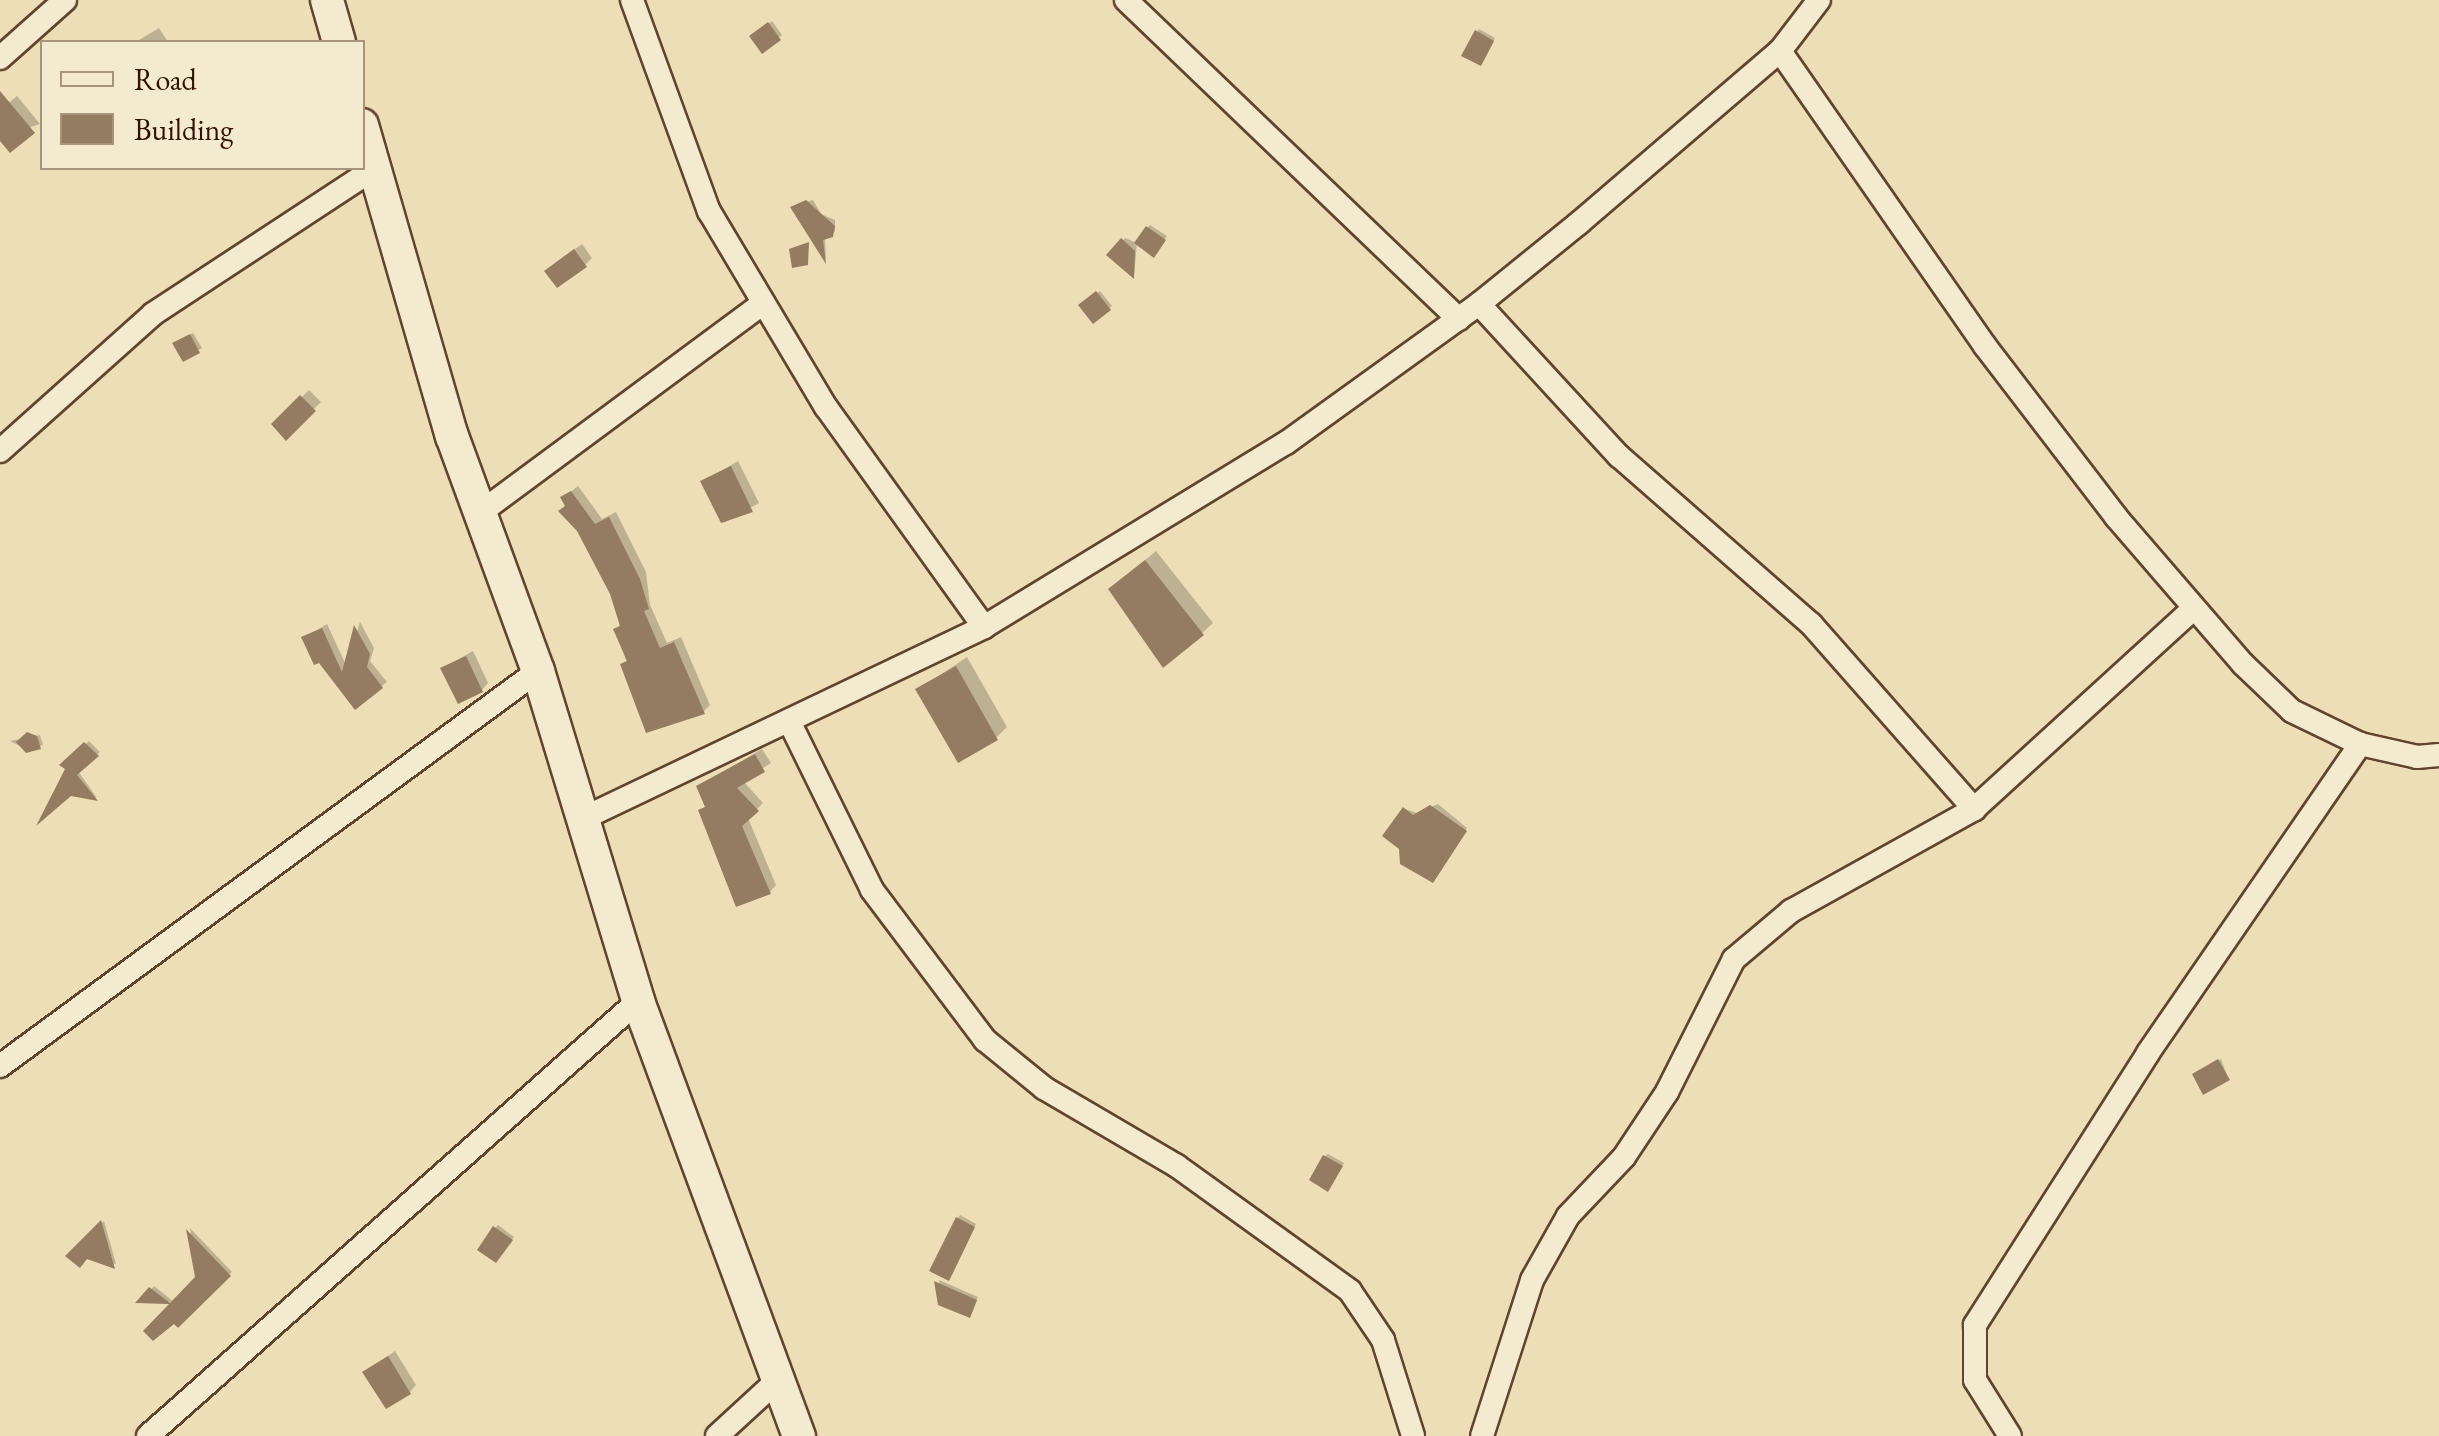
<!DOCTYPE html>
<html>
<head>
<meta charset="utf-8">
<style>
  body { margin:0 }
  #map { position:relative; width:2439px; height:1436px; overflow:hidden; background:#eedeb7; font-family:"EB Garamond",serif }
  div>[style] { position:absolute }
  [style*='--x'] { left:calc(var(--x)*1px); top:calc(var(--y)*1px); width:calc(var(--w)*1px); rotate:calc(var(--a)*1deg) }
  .shadow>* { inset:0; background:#0003 }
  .building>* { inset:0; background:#937c5f }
  .roads { filter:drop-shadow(2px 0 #60452e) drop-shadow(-2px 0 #60452e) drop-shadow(0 2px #60452e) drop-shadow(0 -2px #60452e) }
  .minor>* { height:22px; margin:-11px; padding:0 11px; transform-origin:11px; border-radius:11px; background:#f4ead0 }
  .secondary>* { height:32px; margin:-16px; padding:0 16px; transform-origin:16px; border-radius:16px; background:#f4ead0 }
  span { translate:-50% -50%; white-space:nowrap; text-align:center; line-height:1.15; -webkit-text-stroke:10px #f4ead0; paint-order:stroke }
  .legend { position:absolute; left:40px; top:40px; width:325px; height:130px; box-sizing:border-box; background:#f4ead0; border:2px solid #a6947d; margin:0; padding:12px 18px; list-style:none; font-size:30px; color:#311200 }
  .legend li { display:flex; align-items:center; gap:20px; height:50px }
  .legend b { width:50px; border:2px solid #a6947d }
</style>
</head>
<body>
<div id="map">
  <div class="shadow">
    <div style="clip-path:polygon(772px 21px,782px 35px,763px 50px,752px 36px)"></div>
    <div style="clip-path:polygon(159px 28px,168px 42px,136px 42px)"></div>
    <div style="clip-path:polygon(1479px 29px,1495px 38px,1483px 61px,1477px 32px)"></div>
    <div style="clip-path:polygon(17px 96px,40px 124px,0 137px,0 110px)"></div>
    <div style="clip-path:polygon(813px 200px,821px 214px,835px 220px,835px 232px,825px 237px,826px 260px,796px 205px)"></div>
    <div style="clip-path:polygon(1150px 225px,1167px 236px,1156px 252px,1148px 227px)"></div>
    <div style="clip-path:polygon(1125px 238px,1137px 243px,1134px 276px,1110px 254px)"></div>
    <div style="clip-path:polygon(582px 244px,592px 258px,585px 265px,554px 264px)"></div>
    <div style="clip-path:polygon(1100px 291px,1112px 306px,1094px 320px,1082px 305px)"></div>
    <div style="clip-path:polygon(193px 333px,202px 348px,184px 359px,178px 341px)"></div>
    <div style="clip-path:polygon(309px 390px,321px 402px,286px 437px,274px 424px)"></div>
    <div style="clip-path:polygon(738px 461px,759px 503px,724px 523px,703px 481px)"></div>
    <div style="clip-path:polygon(578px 486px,602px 519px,616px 512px,646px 572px,650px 605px,667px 643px,681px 637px,710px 705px,703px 712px,648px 729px,616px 629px,622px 623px,612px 594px,563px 498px)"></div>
    <div style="clip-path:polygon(1156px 551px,1213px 623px,1202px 633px,1111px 589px)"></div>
    <div style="clip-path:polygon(360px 622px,374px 648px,370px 661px,387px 682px,355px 707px,304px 638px,327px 624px,346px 665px)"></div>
    <div style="clip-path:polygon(473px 651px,488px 683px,482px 690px,443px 668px)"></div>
    <div style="clip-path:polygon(967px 657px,1007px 727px,996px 738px,918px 690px)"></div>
    <div style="clip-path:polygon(40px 735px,43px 745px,27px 750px,10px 741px)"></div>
    <div style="clip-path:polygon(89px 741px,100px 752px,78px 771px,97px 798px,71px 793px,64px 765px)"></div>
    <div style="clip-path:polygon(762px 749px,771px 763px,743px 781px,763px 803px,748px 818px,776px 885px,770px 892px,699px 786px)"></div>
    <div style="clip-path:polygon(1438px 804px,1467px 828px,1436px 877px,1405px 809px,1417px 813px)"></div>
    <div style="clip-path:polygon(2221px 1059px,2228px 1078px,2198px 1072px)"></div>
    <div style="clip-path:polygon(1328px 1154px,1344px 1163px,1330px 1186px,1325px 1156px)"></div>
    <div style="clip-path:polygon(960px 1215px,976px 1224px,952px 1275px,958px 1218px)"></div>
    <div style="clip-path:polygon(104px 1221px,116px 1264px,68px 1256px)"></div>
    <div style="clip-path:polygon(498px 1225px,514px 1237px,499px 1258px,495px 1228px)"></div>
    <div style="clip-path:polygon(190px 1228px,232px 1272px,178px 1325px,198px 1278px)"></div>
    <div style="clip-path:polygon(939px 1280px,978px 1297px,972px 1313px,940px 1303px)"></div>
    <div style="clip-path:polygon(154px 1286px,174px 1302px,141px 1301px)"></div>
    <div style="clip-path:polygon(395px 1351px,416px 1385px,410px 1392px,366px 1372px)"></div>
  </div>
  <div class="building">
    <div style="clip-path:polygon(768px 22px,781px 40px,762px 54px,749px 36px)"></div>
    <div style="clip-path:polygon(1475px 30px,1494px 41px,1481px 66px,1461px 56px)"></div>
    <div style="clip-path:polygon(0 91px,35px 133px,10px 153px,0 141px)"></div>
    <div style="clip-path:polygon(806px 200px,835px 226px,833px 237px,823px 240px,826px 264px,790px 207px)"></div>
    <div style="clip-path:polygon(1146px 226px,1166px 240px,1154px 258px,1134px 243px)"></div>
    <div style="clip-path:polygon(1121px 238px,1135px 251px,1134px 279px,1106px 255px)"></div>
    <div style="clip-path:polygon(809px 242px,808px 265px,792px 268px,789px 249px)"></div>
    <div style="clip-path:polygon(574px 249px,587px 267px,557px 288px,544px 271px)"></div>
    <div style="clip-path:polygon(1096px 291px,1111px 310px,1093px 324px,1078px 305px)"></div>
    <div style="clip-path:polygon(190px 334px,200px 353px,183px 362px,172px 343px)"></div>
    <div style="clip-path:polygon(300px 395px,316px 411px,286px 441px,271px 424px)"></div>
    <div style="clip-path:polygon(731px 466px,753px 512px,721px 523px,700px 481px)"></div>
    <div style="clip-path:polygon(571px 491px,595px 524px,609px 517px,640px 579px,649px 609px,644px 611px,660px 648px,674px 642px,705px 714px,646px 733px,620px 664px,627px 661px,613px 629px,620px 626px,610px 594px,577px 531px,558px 511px,565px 506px,560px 497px)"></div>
    <div style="clip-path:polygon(1145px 560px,1204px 635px,1163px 668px,1108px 589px)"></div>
    <div style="clip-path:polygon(354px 625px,370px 654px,367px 667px,383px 688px,355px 710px,319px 663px,314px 665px,301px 637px,322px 628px,342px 672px)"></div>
    <div style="clip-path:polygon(466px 656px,483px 692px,458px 704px,440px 668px)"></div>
    <div style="clip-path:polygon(956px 666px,998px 740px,958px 763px,915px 689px)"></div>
    <div style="clip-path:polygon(27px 732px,37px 736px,41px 749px,26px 753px,16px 742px)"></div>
    <div style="clip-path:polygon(84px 742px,99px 756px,77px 775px,98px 801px,71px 796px,36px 826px,65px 769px,59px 765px)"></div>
    <div style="clip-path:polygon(755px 754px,765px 772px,737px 788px,759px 811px,742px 826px,771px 894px,736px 907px,698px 810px,705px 807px,696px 786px)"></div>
    <div style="clip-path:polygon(1430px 805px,1467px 831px,1433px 883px,1400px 864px,1399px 849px,1382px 836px,1403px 807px,1413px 815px)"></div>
    <div style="clip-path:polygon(2218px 1059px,2230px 1080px,2203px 1095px,2192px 1074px)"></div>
    <div style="clip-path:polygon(1323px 1155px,1343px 1166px,1328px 1192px,1309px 1180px)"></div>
    <div style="clip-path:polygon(956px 1217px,975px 1227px,949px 1281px,929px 1271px)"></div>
    <div style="clip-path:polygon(101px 1220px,115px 1269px,87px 1259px,80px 1268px,65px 1256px)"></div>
    <div style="clip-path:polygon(493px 1226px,513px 1240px,496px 1263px,477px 1250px)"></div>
    <div style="clip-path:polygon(186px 1229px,231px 1276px,178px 1328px,174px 1324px,153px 1341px,143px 1331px,169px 1304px,135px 1303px,149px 1287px,170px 1303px,195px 1277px)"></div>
    <div style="clip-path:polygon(934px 1281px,977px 1300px,970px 1318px,938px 1305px)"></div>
    <div style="clip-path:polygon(388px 1356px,411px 1394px,386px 1409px,362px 1372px)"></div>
  </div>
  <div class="roads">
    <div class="minor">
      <div style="--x:632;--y:0;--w:225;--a:70"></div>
      <div style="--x:709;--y:211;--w:228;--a:59.2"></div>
      <div style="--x:826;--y:407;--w:271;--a:54.3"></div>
      <div style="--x:1126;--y:0;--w:461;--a:43.8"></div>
      <div style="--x:1780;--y:51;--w:359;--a:55.2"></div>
      <div style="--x:1985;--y:346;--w:215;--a:52.5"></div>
      <div style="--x:2116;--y:517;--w:194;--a:49.2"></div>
      <div style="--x:2243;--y:664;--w:68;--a:43.8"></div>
      <div style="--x:2292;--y:711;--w:76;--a:25.9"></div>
      <div style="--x:2360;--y:744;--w:58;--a:12.8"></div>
      <div style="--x:2417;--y:757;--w:22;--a:-5"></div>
      <div style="--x:0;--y:58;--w:87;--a:-41.7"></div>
      <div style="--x:1479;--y:304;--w:207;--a:47.4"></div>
      <div style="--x:1619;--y:456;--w:255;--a:41.2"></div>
      <div style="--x:1811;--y:624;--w:247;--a:48.6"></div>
      <div style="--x:0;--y:451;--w:205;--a:-41.8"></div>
      <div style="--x:153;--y:314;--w:266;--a:-33.3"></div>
      <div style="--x:481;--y:512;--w:351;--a:-36.5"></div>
      <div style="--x:789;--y:721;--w:188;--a:63.8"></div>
      <div style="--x:872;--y:890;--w:188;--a:53"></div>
      <div style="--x:985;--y:1040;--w:76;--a:39.1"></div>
      <div style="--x:1044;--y:1088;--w:154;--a:30.4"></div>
      <div style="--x:1177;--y:1166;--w:213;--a:35.8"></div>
      <div style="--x:1350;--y:1291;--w:59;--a:56"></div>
      <div style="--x:1383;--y:1340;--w:101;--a:72.6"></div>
      <div style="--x:584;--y:818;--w:443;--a:-25.5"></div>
      <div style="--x:984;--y:627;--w:354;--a:-31.4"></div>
      <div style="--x:1286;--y:443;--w:238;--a:-35.8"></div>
      <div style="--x:1479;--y:304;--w:129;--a:-39"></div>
      <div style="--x:1579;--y:223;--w:265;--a:-40.6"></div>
      <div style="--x:1780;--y:51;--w:64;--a:-52.6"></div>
      <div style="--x:0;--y:1066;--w:667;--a:-36.29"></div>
      <div style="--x:148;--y:1436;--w:655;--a:-41.6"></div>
      <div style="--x:717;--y:1436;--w:84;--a:-42.6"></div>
      <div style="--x:1482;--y:1436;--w:164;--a:-72.2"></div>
      <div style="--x:1532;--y:1280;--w:73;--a:-60.6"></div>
      <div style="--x:1568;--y:1216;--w:81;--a:-46.5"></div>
      <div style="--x:1624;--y:1157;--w:78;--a:-56.5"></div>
      <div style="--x:1667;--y:1092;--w:149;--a:-63.3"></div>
      <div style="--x:1734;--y:959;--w:75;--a:-40.1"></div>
      <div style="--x:1791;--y:911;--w:210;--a:-29.1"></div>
      <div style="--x:1974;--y:809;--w:297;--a:-42.4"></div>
      <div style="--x:2010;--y:1436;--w:66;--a:-122"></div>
      <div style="--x:1975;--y:1380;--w:55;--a:-90"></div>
      <div style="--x:1975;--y:1325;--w:322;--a:-57.5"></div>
      <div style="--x:2148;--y:1053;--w:375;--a:-55.5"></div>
    </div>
    <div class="secondary">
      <div style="--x:327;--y:0;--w:44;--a:74.1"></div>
      <div style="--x:362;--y:125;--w:324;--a:73.9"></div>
      <div style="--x:452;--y:436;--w:250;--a:69.9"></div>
      <div style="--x:538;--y:671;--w:345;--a:73.1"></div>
      <div style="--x:638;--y:1001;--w:464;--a:69.7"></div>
    </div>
  </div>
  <ul class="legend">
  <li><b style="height:12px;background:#f4ead0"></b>Road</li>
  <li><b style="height:28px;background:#937c5f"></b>Building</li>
  </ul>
</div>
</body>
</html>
